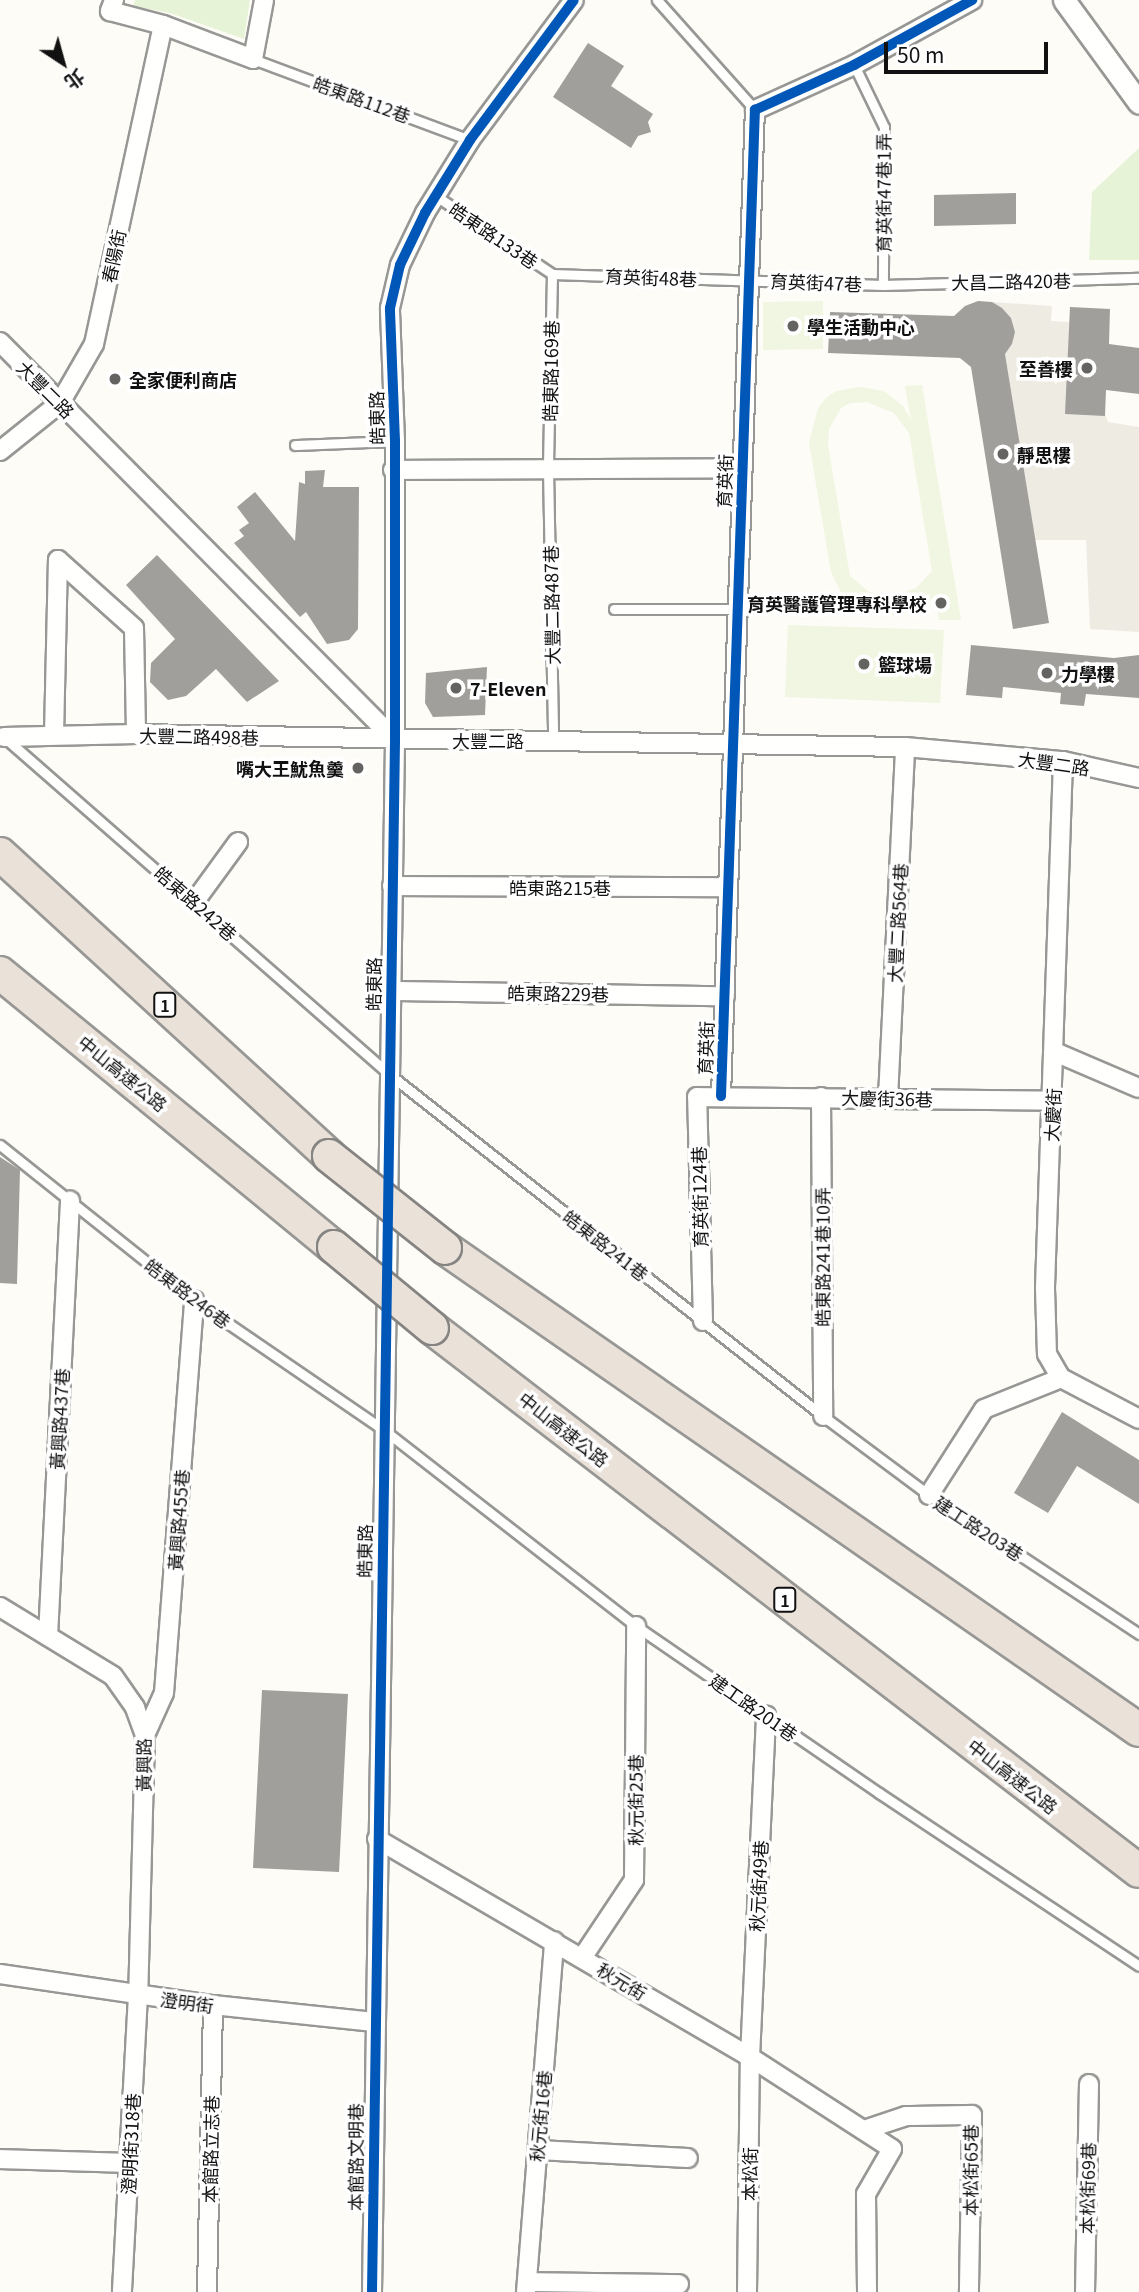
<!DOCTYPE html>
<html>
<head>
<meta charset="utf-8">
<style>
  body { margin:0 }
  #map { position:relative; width:1139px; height:2292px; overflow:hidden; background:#fdfcf7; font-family:Georgia,"Noto Sans TC",serif }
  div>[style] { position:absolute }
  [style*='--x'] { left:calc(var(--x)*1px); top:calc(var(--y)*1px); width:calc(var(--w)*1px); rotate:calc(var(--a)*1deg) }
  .green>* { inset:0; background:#e7f3d7 }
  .pitch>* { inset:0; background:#f0f6e1 }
  .plaza>* { inset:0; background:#edebe2 }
  .building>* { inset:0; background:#a19f9c }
  .roads { filter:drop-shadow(2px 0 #979795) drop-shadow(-2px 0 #979795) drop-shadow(0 2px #979795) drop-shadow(0 -2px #979795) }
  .service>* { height:9px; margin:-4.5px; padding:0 4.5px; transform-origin:4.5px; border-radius:4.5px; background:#fffffe }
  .minor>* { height:18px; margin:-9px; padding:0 9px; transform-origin:9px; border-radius:9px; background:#fffffe }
  .tertiary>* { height:21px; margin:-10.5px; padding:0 10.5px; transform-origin:10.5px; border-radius:10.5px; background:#fffffe }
  .motorway>* { height:32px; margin:-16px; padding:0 16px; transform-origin:16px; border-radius:16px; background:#eae1d8 }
  .bridges { filter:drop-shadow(2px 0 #858482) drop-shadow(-2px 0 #858482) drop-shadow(0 2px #858482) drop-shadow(0 -2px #858482) }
  .motorway-bridge>* { height:32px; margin:-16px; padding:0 16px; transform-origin:16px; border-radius:16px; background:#eae1d8 }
  .cycleway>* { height:10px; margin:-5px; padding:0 5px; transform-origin:5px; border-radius:5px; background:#0057b8 }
  .dots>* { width:19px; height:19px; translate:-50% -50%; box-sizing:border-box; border:4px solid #fff; border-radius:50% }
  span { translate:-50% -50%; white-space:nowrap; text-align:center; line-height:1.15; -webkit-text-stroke:7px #fff; paint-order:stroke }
  .shield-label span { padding:2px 5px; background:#fff; border:2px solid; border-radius:5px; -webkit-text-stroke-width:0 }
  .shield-label { font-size:16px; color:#111; font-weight:700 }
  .street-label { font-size:18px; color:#111 }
  .poi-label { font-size:18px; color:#111; font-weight:700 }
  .left { translate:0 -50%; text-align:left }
  .right { translate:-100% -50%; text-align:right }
  .north { position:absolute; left:28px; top:28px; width:70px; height:70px; -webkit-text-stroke:5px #fff; paint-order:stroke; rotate:144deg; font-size:19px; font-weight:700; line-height:28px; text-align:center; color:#111 }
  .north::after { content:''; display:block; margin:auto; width:24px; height:32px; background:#111; clip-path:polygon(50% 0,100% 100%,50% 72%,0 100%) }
  .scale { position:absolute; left:884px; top:42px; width:164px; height:32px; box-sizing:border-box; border:4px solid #111; border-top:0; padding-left:9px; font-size:21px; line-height:24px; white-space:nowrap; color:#111; -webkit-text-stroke:5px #fff; paint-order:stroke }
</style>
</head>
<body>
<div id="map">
  <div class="green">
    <div style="clip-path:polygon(135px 0,250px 0,244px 39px,170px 13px,133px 6px)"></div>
    <div style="clip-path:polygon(1139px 148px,1139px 260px,1089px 260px,1092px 192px)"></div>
  </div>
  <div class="pitch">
    <div style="clip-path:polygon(823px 301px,823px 349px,763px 350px,763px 302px)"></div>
    <div style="clip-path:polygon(evenodd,922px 385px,961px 620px,939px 620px,935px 595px,926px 605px,915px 611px,886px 617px,869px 615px,843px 596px,831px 572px,809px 443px,818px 408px,826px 398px,836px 391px,860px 387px,884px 391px,903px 406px,911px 420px,905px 386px,922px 385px,867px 402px,894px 413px,909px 433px,932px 571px,916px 588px,894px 596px,869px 592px,850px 576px,828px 445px,829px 429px,841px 408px,850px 403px,867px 402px)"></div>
    <div style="clip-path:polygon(788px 625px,944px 630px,940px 703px,785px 697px)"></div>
  </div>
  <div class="plaza">
    <div style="clip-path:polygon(992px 302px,1052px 306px,1051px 321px,1070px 322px,1108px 422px,1139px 427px,1139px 632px,1090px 629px,1086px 540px,1035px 540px,1005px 354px,1012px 344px,1015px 332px,1011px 318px)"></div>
  </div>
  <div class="building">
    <div style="clip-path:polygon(588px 43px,624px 66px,611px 86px,653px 114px,648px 122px,651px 132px,638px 136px,631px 148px,553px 97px)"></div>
    <div style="clip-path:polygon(1016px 193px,1016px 224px,934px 226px,934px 195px)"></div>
    <div style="clip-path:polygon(978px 301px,992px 302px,1002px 308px,1011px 318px,1015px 332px,1012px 344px,1005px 354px,1049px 623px,1013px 629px,971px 367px,960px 358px,828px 353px,830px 312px,954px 316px,965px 306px)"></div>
    <div style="clip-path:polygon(1070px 307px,1110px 309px,1109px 344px,1139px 348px,1139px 394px,1106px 390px,1105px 416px,1065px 414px)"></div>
    <div style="clip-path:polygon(325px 470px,323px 487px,359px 487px,358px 629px,349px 640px,327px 644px,306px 612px,300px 617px,234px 543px,244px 536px,239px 530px,249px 523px,237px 507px,255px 492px,295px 541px,299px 482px,305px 484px,305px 471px)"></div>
    <div style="clip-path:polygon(157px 555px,279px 681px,247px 702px,216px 669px,186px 696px,168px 700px,150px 682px,151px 663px,175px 639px,126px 585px)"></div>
    <div style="clip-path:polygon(971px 645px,1114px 658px,1139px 655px,1139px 698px,1086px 694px,1084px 706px,1060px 704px,1061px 693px,1003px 687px,1002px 698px,966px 695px)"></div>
    <div style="clip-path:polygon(487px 667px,485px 715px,433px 717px,425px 703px,426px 673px)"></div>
    <div style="clip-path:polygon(0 1157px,20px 1170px,17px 1284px,0 1283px)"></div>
    <div style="clip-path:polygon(1062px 1412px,1139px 1460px,1139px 1504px,1077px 1466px,1048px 1513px,1014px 1493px)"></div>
    <div style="clip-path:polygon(262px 1690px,348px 1694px,339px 1872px,253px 1868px)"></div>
  </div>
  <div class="roads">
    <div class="service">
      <div style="--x:657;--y:0;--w:147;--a:48.3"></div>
      <div style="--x:253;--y:59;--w:232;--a:20.5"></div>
      <div style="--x:854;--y:65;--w:69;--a:64.2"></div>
      <div style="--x:884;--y:127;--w:158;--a:90.4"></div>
      <div style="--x:436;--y:196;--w:140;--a:33.9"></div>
      <div style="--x:552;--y:274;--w:331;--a:1.9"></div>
      <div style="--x:883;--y:285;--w:256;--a:-1.6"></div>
      <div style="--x:552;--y:274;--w:195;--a:91.2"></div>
      <div style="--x:548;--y:469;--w:272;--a:88.9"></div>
      <div style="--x:295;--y:445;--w:100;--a:-2.3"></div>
      <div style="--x:614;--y:609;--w:123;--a:0"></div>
      <div style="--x:5;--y:738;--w:510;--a:41.19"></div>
      <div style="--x:389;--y:1074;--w:553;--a:38.24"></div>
      <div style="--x:823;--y:1416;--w:132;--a:36.7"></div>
      <div style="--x:929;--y:1495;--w:252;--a:33.5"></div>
      <div style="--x:0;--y:1145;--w:248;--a:38.6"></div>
      <div style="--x:194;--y:1300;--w:230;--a:34.4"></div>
      <div style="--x:384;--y:1430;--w:319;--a:37.9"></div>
      <div style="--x:636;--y:1626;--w:295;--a:34.5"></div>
      <div style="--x:879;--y:1793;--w:312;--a:33.6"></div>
    </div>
    <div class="minor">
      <div style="--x:114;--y:0;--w:12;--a:110"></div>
      <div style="--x:110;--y:11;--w:55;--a:14.8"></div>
      <div style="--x:163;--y:25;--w:96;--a:20.7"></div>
      <div style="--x:253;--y:59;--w:60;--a:-79.4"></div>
      <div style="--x:0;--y:342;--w:561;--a:45.22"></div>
      <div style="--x:0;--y:451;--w:77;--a:-38.7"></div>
      <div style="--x:60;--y:403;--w:68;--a:-60"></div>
      <div style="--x:94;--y:344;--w:326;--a:-77.8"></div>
      <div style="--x:393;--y:470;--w:349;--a:-0.3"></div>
      <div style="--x:54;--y:735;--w:175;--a:-88.7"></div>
      <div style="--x:58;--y:560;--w:102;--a:41.8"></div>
      <div style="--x:134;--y:628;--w:106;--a:88.9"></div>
      <div style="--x:4;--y:737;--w:132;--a:-1.3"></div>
      <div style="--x:136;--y:734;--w:769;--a:0.97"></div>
      <div style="--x:905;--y:747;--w:159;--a:5.1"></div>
      <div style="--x:1063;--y:761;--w:78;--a:12.6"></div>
      <div style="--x:1063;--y:761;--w:527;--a:91.96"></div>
      <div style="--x:1045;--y:1288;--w:66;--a:88.3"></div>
      <div style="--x:1047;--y:1354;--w:28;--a:60"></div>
      <div style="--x:1061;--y:1378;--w:88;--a:27.7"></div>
      <div style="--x:392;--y:886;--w:336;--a:0.2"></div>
      <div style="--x:195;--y:901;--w:73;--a:-53.9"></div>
      <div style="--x:391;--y:991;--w:334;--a:0.9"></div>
      <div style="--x:1055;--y:1052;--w:91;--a:23.2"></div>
      <div style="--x:721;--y:1096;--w:987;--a:-88.03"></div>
      <div style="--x:755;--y:110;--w:109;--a:-24.4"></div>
      <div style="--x:854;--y:65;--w:135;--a:-28.8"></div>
      <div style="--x:821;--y:1097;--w:319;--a:89.6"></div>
      <div style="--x:888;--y:1098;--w:351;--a:-87.2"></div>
      <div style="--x:703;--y:1321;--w:224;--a:-91.5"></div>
      <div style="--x:697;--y:1097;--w:356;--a:0.6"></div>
      <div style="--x:929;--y:1495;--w:102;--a:-57.4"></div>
      <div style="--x:984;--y:1409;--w:83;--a:-21.9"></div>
      <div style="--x:0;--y:1607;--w:132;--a:31.4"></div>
      <div style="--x:113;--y:1676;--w:39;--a:55"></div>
      <div style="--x:135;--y:1708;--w:29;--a:70"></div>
      <div style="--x:145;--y:1735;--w:260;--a:91.5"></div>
      <div style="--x:138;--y:1995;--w:297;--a:93.1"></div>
      <div style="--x:48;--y:1636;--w:436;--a:-87.1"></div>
      <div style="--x:145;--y:1735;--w:46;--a:-65.7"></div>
      <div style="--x:164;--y:1693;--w:394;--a:-85.6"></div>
      <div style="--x:377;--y:1839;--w:432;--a:30.3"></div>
      <div style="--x:750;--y:2057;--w:169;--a:32.9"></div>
      <div style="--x:892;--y:2149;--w:52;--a:120"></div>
      <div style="--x:866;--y:2194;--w:98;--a:89.4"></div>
      <div style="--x:582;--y:1958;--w:94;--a:-56.3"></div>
      <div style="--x:634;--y:1880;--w:254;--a:-89.5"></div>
      <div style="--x:0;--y:1974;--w:215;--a:8.3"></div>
      <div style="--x:213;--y:2005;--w:162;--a:6"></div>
      <div style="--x:864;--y:2130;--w:44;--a:-18.4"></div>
      <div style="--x:906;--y:2116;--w:66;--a:-0.9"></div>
      <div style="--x:972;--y:2115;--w:177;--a:91"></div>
      <div style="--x:538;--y:2150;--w:150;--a:3.1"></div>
      <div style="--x:0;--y:2159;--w:129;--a:1.8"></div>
      <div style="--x:527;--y:2282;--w:152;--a:0.8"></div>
      <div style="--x:207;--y:2292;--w:287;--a:-88.8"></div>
      <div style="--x:372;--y:2292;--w:1552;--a:-89.15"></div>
      <div style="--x:395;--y:740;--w:299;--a:-90"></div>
      <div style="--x:395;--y:441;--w:133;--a:-92.2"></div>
      <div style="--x:390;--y:308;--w:44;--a:-76.9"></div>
      <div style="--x:400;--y:265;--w:58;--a:-64.3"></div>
      <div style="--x:425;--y:213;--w:86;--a:-58.3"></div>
      <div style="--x:470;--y:140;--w:174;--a:-53.4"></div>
      <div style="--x:526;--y:2292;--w:352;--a:-85.4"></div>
      <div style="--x:747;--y:2292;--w:235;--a:-89.3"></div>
      <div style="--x:750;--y:2057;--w:342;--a:-87.3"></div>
      <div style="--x:1085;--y:2292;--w:208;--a:-88.9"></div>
    </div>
    <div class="tertiary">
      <div style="--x:1064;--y:0;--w:127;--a:53.9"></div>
    </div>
    <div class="motorway">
      <div style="--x:0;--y:854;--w:447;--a:42.5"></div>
      <div style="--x:0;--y:973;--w:432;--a:39.4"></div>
      <div style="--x:445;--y:1248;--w:845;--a:34.78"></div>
      <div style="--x:432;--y:1328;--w:891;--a:37.53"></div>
    </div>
  </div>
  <div class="bridges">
    <div class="motorway-bridge">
      <div style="--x:329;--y:1156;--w:148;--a:38.4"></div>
      <div style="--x:334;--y:1247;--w:127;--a:39.6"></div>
    </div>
  </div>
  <div class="cycleway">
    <div style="--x:721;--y:1096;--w:987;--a:-88.03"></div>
    <div style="--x:755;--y:110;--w:109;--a:-24.4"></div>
    <div style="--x:854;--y:65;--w:135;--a:-28.8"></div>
    <div style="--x:372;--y:2292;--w:1552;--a:-89.15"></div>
    <div style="--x:395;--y:740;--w:299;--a:-90"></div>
    <div style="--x:395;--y:441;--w:133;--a:-92.2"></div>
    <div style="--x:390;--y:308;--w:44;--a:-76.9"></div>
    <div style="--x:400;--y:265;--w:58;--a:-64.3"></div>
    <div style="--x:425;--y:213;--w:86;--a:-58.3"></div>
    <div style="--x:470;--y:140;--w:174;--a:-53.4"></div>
  </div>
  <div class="dots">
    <div style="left:793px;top:326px;background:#646362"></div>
    <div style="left:1087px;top:368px;background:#646362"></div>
    <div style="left:115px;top:379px;background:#646362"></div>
    <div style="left:1003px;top:454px;background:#646362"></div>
    <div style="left:941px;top:603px;background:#646362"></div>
    <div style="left:864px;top:664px;background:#646362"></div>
    <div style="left:1047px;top:673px;background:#646362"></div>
    <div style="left:456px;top:688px;background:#646362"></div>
    <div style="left:358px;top:768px;background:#646362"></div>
  </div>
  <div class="shield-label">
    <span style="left:165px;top:1005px">1</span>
    <span style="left:785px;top:1600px">1</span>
  </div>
  <div class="street-label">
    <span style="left:362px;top:99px;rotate:20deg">皓東路112巷</span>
    <span style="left:883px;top:193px;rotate:-90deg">育英街47巷1弄</span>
    <span style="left:494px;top:235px;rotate:34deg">皓東路133巷</span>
    <span style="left:113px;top:256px;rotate:-78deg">春陽街</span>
    <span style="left:651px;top:277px;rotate:2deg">育英街48巷</span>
    <span style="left:1011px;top:281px;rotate:-1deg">大昌二路420巷</span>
    <span style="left:816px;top:282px;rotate:2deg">育英街47巷</span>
    <span style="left:550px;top:371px;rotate:-89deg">皓東路169巷</span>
    <span style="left:46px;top:389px;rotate:45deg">大豐二路</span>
    <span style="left:376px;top:418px;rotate:-91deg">皓東路</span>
    <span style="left:724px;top:481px;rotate:-88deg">育英街</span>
    <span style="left:551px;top:605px;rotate:-91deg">大豐二路487巷</span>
    <span style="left:199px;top:736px;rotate:1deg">大豐二路498巷</span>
    <span style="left:488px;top:740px">大豐二路</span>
    <span style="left:1054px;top:763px;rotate:8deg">大豐二路</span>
    <span style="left:560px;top:887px">皓東路215巷</span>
    <span style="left:196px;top:903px;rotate:41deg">皓東路242巷</span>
    <span style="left:897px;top:923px;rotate:-87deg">大豐二路564巷</span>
    <span style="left:373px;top:984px;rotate:-89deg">皓東路</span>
    <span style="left:558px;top:993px;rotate:1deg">皓東路229巷</span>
    <span style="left:705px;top:1048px;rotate:-88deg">育英街</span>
    <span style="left:123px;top:1073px;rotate:39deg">中山高速公路</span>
    <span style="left:887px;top:1098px;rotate:1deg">大慶街36巷</span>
    <span style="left:1052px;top:1115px;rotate:-87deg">大慶街</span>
    <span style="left:699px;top:1197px;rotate:-91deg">育英街124巷</span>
    <span style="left:606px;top:1245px;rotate:38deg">皓東路241巷</span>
    <span style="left:822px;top:1257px;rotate:-90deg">皓東路241巷10弄</span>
    <span style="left:188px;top:1293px;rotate:37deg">皓東路246巷</span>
    <span style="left:59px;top:1419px;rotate:-87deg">黃興路437巷</span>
    <span style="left:564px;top:1429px;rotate:38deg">中山高速公路</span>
    <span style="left:178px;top:1520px;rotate:-86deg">黃興路455巷</span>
    <span style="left:979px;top:1528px;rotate:33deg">建工路203巷</span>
    <span style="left:364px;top:1551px;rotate:-89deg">皓東路</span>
    <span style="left:754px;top:1707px;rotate:35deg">建工路201巷</span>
    <span style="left:143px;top:1765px;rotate:-90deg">黃興路</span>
    <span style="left:1013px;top:1776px;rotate:38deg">中山高速公路</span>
    <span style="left:635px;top:1800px;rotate:-90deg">秋元街25巷</span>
    <span style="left:758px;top:1886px;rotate:-87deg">秋元街49巷</span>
    <span style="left:622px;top:1981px;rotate:31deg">秋元街</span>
    <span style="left:187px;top:2002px;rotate:8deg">澄明街</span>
    <span style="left:540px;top:2116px;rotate:-85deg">秋元街16巷</span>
    <span style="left:130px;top:2144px;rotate:-87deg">澄明街318巷</span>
    <span style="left:210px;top:2149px;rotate:-89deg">本館路立志巷</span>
    <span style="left:355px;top:2157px;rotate:-90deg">本館路文明巷</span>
    <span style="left:970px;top:2170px;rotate:-90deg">本松街65巷</span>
    <span style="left:749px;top:2174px;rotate:-89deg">本松街</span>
    <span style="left:1087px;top:2188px;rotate:-89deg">本松街69巷</span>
  </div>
  <div class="poi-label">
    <span class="left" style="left:807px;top:326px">學生活動中心</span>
    <span class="right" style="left:1073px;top:368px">至善樓</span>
    <span class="left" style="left:129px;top:379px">全家便利商店</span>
    <span class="left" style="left:1017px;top:454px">靜思樓</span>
    <span class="right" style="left:927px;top:603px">育英醫護管理專科學校</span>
    <span class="left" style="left:878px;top:664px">籃球場</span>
    <span class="left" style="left:1061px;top:673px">力學樓</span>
    <span class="left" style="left:470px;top:688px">7-Eleven</span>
    <span class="right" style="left:344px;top:768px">嘴大王魷魚羹</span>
  </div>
  <div class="north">北</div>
  <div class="scale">50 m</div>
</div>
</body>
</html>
